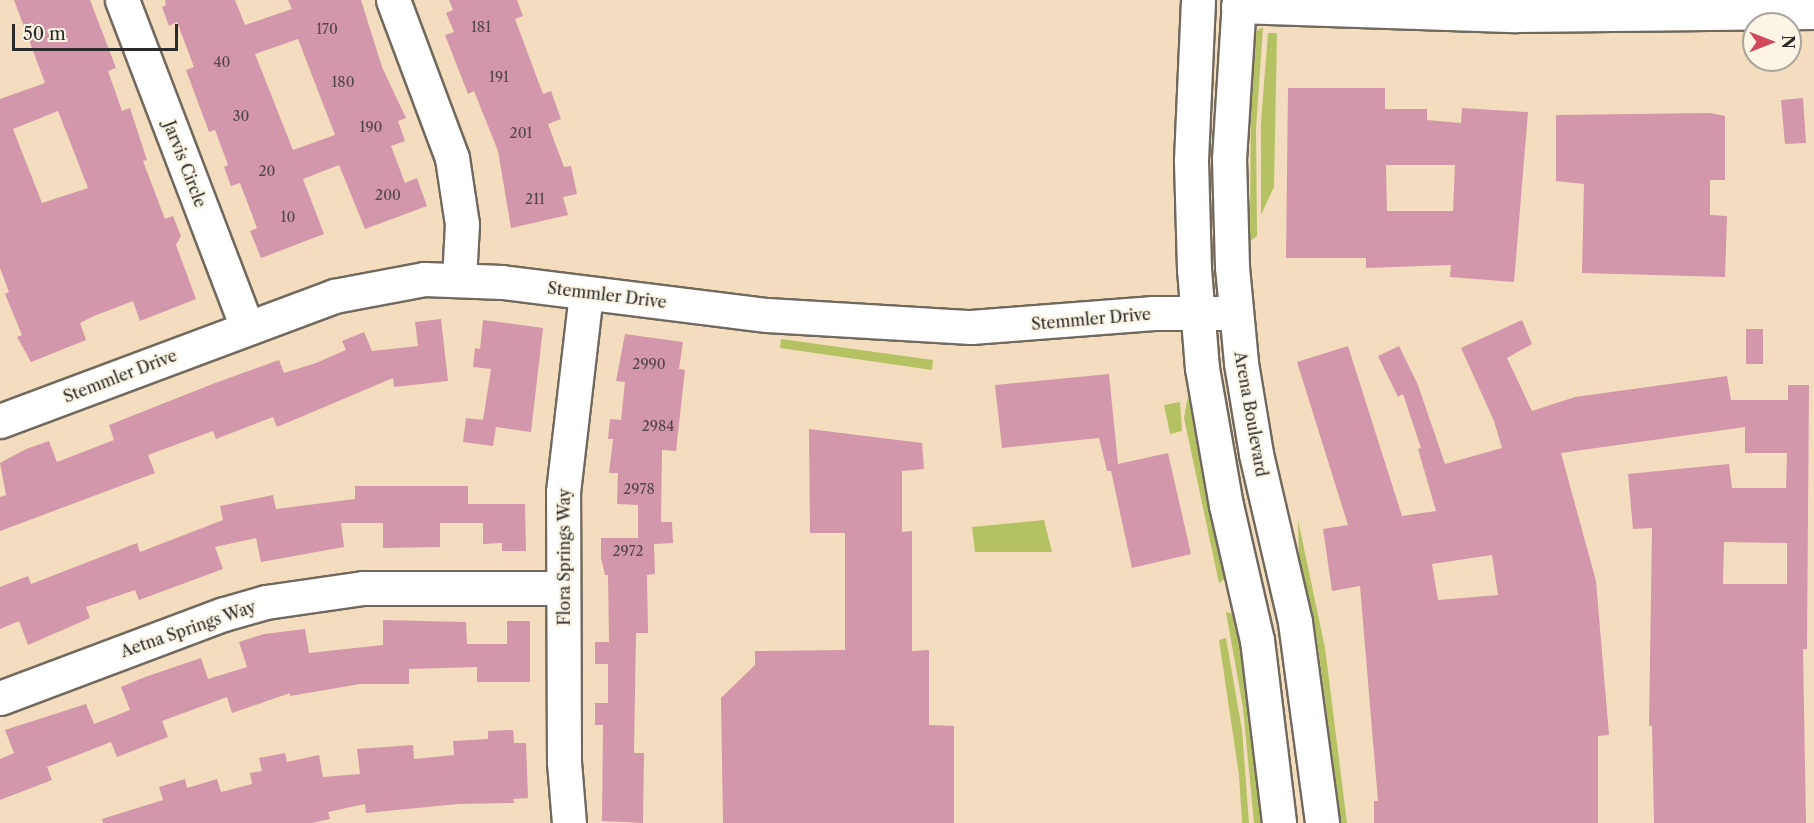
<!DOCTYPE html>
<html>
<head>
<meta charset="utf-8">
<style>
  body { margin:0 }
  #map { position:relative; width:1814px; height:823px; overflow:hidden; background:#f4ddbe; font-family:"Libre Caslon Text",serif }
  div>[style] { position:absolute }
  [style*='--x'] { left:calc(var(--x)*1px); top:calc(var(--y)*1px); width:calc(var(--w)*1px); rotate:calc(var(--a)*1deg) }
  .green>* { inset:0; background:#b5c264 }
  .building>* { inset:0; background:#d297aa }
  .roads { filter:drop-shadow(2px 0 #71695e) drop-shadow(-2px 0 #71695e) drop-shadow(0 2px #71695e) drop-shadow(0 -2px #71695e) }
  .minor>* { height:33px; margin:-16.5px; padding:0 16.5px; transform-origin:16.5px; border-radius:16.5px; background:#fff }
  .major>* { height:33px; margin:-16.5px; padding:0 16.5px; transform-origin:16.5px; border-radius:16.5px; background:#fff }
  span { translate:-50% -50%; white-space:nowrap; text-align:center; line-height:1.15; -webkit-text-stroke:4.5px #fcf5e5; paint-order:stroke }
  .number-label { font-size:14px; color:#55464b }
  .number-label span { -webkit-text-stroke-width:0 }
  .street-label { font-size:16px; color:#2b2b2b }
  .north { position:absolute; left:1742px; top:12px; width:60px; height:60px; box-sizing:border-box; background:#fcf5e5; border:2px solid #a8a49b; border-radius:50%; rotate:90deg; font-size:16px; font-weight:700; line-height:24px; text-align:center; color:#2b2b2b }
  .north::after { content:''; display:block; margin:auto; width:21px; height:27px; background:#d1495b; clip-path:polygon(50% 0,100% 100%,50% 72%,0 100%) }
  .scale { position:absolute; left:12px; top:24px; width:166px; height:27px; box-sizing:border-box; border:3px solid #2b2b2b; border-top:0; padding-left:8px; font-size:18px; line-height:21px; white-space:nowrap; color:#2b2b2b; -webkit-text-stroke:4px #fcf5e5; paint-order:stroke }
</style>
</head>
<body>
<div id="map">
  <div class="green">
    <div style="clip-path:polygon(1263px 27px,1256px 129px,1257px 236px,1250px 241px,1251px 70px,1255px 32px)"></div>
    <div style="clip-path:polygon(1268px 33px,1277px 33px,1274px 187px,1261px 215px,1261px 122px)"></div>
    <div style="clip-path:polygon(781px 339px,933px 360px,932px 370px,780px 348px)"></div>
    <div style="clip-path:polygon(1188px 396px,1225px 579px,1219px 583px,1184px 418px)"></div>
    <div style="clip-path:polygon(1180px 402px,1182px 431px,1170px 434px,1164px 405px)"></div>
    <div style="clip-path:polygon(1044px 520px,1052px 552px,975px 552px,972px 527px)"></div>
    <div style="clip-path:polygon(1298px 520px,1325px 648px,1347px 823px,1341px 823px,1317px 639px,1299px 559px)"></div>
    <div style="clip-path:polygon(1226px 612px,1234px 614px,1241px 652px,1262px 823px,1254px 823px,1243px 708px)"></div>
    <div style="clip-path:polygon(1226px 638px,1242px 730px,1249px 823px,1242px 823px,1239px 775px,1219px 640px)"></div>
  </div>
  <div class="building">
    <div style="clip-path:polygon(evenodd,14px 0,90px 0,116px 68px,108px 71px,122px 111px,130px 108px,147px 160px,143px 161px,165px 219px,173px 216px,181px 236px,176px 245px,196px 299px,140px 321px,133px 301px,94px 316px,80px 323px,86px 340px,31px 362px,17px 337px,22px 335px,5px 294px,9px 292px,0 268px,0 99px,45px 83px,14px 0,58px 111px,88px 188px,42px 203px,13px 129px,58px 111px)"></div>
    <div style="clip-path:polygon(evenodd,165px 0,235px 0,245px 25px,292px 9px,288px 0,361px 0,382px 67px,406px 118px,398px 121px,405px 141px,391px 146px,405px 183px,417px 178px,427px 206px,365px 229px,339px 165px,303px 179px,324px 234px,261px 258px,250px 231px,257px 228px,240px 183px,231px 186px,224px 167px,228px 165px,215px 130px,209px 132px,186px 70px,194px 67px,177px 22px,169px 26px,162px 7px,166px 5px,165px 0,298px 39px,335px 135px,293px 150px,255px 54px,298px 39px)"></div>
    <div style="clip-path:polygon(449px 0,517px 0,523px 16px,515px 19px,543px 94px,551px 91px,561px 119px,548px 124px,564px 167px,571px 166px,577px 194px,563px 197px,568px 215px,511px 228px,498px 151px,474px 91px,468px 94px,445px 35px,454px 32px,446px 13px,453px 10px)"></div>
    <div style="clip-path:polygon(evenodd,1288px 88px,1385px 88px,1385px 109px,1427px 109px,1427px 120px,1461px 123px,1462px 108px,1528px 112px,1514px 282px,1450px 277px,1451px 265px,1366px 268px,1366px 258px,1286px 258px,1288px 88px,1386px 165px,1455px 165px,1453px 211px,1387px 211px,1386px 165px)"></div>
    <div style="clip-path:polygon(1803px 98px,1806px 143px,1785px 144px,1781px 100px)"></div>
    <div style="clip-path:polygon(1710px 113px,1725px 116px,1725px 180px,1710px 180px,1710px 215px,1727px 216px,1725px 277px,1582px 273px,1584px 184px,1556px 181px,1556px 115px)"></div>
    <div style="clip-path:polygon(441px 319px,448px 381px,394px 387px,393px 378px,277px 427px,273px 417px,216px 439px,213px 431px,148px 455px,155px 473px,0 531px,0 497px,6px 495px,0 463px,26px 449px,49px 441px,57px 462px,114px 440px,109px 425px,215px 383px,279px 360px,284px 373px,316px 363px,346px 350px,342px 341px,364px 332px,372px 351px,418px 346px,415px 322px)"></div>
    <div style="clip-path:polygon(483px 320px,543px 328px,531px 432px,496px 427px,493px 446px,463px 442px,466px 418px,483px 420px,491px 369px,473px 367px,475px 348px,480px 349px)"></div>
    <div style="clip-path:polygon(evenodd,1522px 320px,1532px 344px,1507px 358px,1532px 411px,1575px 397px,1727px 376px,1731px 400px,1788px 400px,1788px 385px,1809px 385px,1807px 649px,1803px 649px,1806px 823px,1654px 823px,1652px 726px,1649px 726px,1652px 528px,1633px 529px,1628px 474px,1729px 464px,1732px 488px,1786px 488px,1787px 453px,1745px 453px,1745px 427px,1561px 453px,1596px 581px,1609px 735px,1598px 736px,1598px 823px,1374px 823px,1374px 801px,1378px 801px,1360px 586px,1332px 591px,1323px 529px,1348px 525px,1297px 362px,1348px 346px,1402px 516px,1436px 511px,1418px 449px,1421px 448px,1403px 394px,1398px 397px,1378px 356px,1399px 346px,1418px 385px,1445px 464px,1502px 448px,1494px 421px,1461px 348px,1522px 320px,1724px 542px,1787px 543px,1787px 584px,1723px 584px,1724px 542px,1522px 320px,1492px 555px,1498px 595px,1438px 600px,1432px 564px,1492px 555px)"></div>
    <div style="clip-path:polygon(1746px 329px,1763px 329px,1763px 364px,1746px 364px)"></div>
    <div style="clip-path:polygon(625px 334px,683px 342px,679px 369px,685px 370px,676px 451px,662px 450px,661px 522px,672px 522px,673px 543px,654px 544px,655px 574px,647px 575px,648px 633px,636px 633px,634px 753px,644px 753px,643px 823px,602px 821px,603px 725px,595px 725px,595px 703px,608px 703px,608px 664px,595px 664px,595px 642px,609px 642px,608px 575px,605px 575px,601px 558px,601px 538px,638px 538px,638px 505px,617px 504px,618px 473px,609px 473px,613px 439px,608px 439px,610px 419px,621px 420px,625px 382px,616px 381px)"></div>
    <div style="clip-path:polygon(1109px 374px,1118px 464px,1168px 453px,1191px 554px,1132px 568px,1111px 471px,1107px 471px,1099px 438px,1002px 448px,995px 385px)"></div>
    <div style="clip-path:polygon(809px 429px,922px 443px,924px 469px,902px 471px,902px 532px,912px 531px,912px 651px,929px 650px,929px 725px,954px 726px,954px 823px,723px 823px,721px 698px,755px 665px,755px 651px,845px 650px,845px 533px,810px 533px)"></div>
    <div style="clip-path:polygon(355px 486px,468px 486px,468px 504px,525px 504px,526px 551px,502px 551px,502px 543px,483px 544px,483px 523px,440px 523px,440px 547px,383px 548px,383px 523px,341px 523px,344px 547px,261px 562px,256px 538px,215px 547px,223px 569px,139px 600px,135px 590px,86px 607px,90px 618px,28px 645px,19px 621px,0 629px,0 587px,28px 576px,31px 584px,137px 543px,140px 552px,223px 520px,220px 506px,273px 495px,276px 509px,355px 499px)"></div>
    <div style="clip-path:polygon(383px 620px,466px 622px,467px 644px,507px 644px,507px 621px,530px 621px,530px 682px,477px 682px,477px 667px,409px 669px,409px 684px,360px 684px,290px 696px,290px 693px,232px 713px,227px 697px,162px 721px,168px 737px,117px 757px,111px 742px,47px 767px,52px 780px,0 800px,0 759px,14px 753px,5px 730px,86px 704px,94px 724px,130px 710px,121px 687px,145px 677px,201px 658px,208px 679px,247px 667px,239px 642px,264px 634px,305px 629px,309px 653px,383px 645px)"></div>
    <div style="clip-path:polygon(513px 730px,514px 743px,526px 743px,528px 798px,513px 799px,514px 803px,458px 804px,366px 813px,365px 804px,328px 812px,330px 819px,312px 823px,103px 823px,102px 819px,163px 800px,159px 787px,185px 779px,187px 788px,217px 779px,221px 792px,252px 784px,250px 773px,262px 771px,259px 758px,285px 753px,287px 762px,319px 755px,323px 777px,360px 774px,357px 749px,413px 745px,414px 759px,454px 755px,453px 741px,488px 739px,488px 731px)"></div>
  </div>
  <div class="roads">
    <div class="minor">
      <div style="--x:122;--y:0;--w:351;--a:69.1"></div>
      <div style="--x:393;--y:0;--w:169;--a:69.5"></div>
      <div style="--x:452;--y:158;--w:67;--a:81.4"></div>
      <div style="--x:462;--y:224;--w:55;--a:93.1"></div>
      <div style="--x:1238;--y:6;--w:278;--a:1.9"></div>
      <div style="--x:1516;--y:15;--w:298;--a:-0.6"></div>
      <div style="--x:0;--y:421;--w:357;--a:-20.5"></div>
      <div style="--x:334;--y:296;--w:92;--a:-10.7"></div>
      <div style="--x:424;--y:279;--w:78;--a:2.2"></div>
      <div style="--x:502;--y:282;--w:267;--a:7.1"></div>
      <div style="--x:767;--y:315;--w:204;--a:3.4"></div>
      <div style="--x:971;--y:327;--w:183;--a:-4.4"></div>
      <div style="--x:1153;--y:313;--w:83;--a:0"></div>
      <div style="--x:0;--y:698;--w:239;--a:-20.6"></div>
      <div style="--x:224;--y:614;--w:44;--a:-15.9"></div>
      <div style="--x:266;--y:602;--w:98;--a:-8.2"></div>
      <div style="--x:363;--y:588;--w:199;--a:0"></div>
      <div style="--x:569;--y:823;--w:61;--a:-94.7"></div>
      <div style="--x:564;--y:762;--w:270;--a:-90.2"></div>
      <div style="--x:563;--y:492;--w:200;--a:-83.4"></div>
    </div>
    <div class="major">
      <div style="--x:1198;--y:0;--w:161;--a:92.5"></div>
      <div style="--x:1191;--y:161;--w:108;--a:88.4"></div>
      <div style="--x:1194;--y:269;--w:99;--a:85.4"></div>
      <div style="--x:1202;--y:368;--w:139;--a:80.1"></div>
      <div style="--x:1226;--y:505;--w:139;--a:77.1"></div>
      <div style="--x:1257;--y:640;--w:184;--a:83.1"></div>
      <div style="--x:1239;--y:0;--w:159;--a:93.6"></div>
      <div style="--x:1229;--y:159;--w:108;--a:88.4"></div>
      <div style="--x:1232;--y:267;--w:96;--a:84.6"></div>
      <div style="--x:1241;--y:363;--w:92;--a:80.6"></div>
      <div style="--x:1256;--y:454;--w:172;--a:76.9"></div>
      <div style="--x:1295;--y:622;--w:203;--a:82.3"></div>
    </div>
  </div>
  <div class="number-label">
    <span style="left:481px;top:27px">181</span>
    <span style="left:327px;top:29px">170</span>
    <span style="left:222px;top:62px">40</span>
    <span style="left:499px;top:77px">191</span>
    <span style="left:343px;top:82px">180</span>
    <span style="left:241px;top:116px">30</span>
    <span style="left:371px;top:127px">190</span>
    <span style="left:521px;top:133px">201</span>
    <span style="left:267px;top:171px">20</span>
    <span style="left:388px;top:195px">200</span>
    <span style="left:535px;top:199px">211</span>
    <span style="left:288px;top:217px">10</span>
    <span style="left:649px;top:364px">2990</span>
    <span style="left:658px;top:426px">2984</span>
    <span style="left:639px;top:489px">2978</span>
    <span style="left:628px;top:551px">2972</span>
  </div>
  <div class="street-label">
    <span style="left:185px;top:164px;rotate:69deg">Jarvis Circle</span>
    <span style="left:607px;top:295px;rotate:7deg">Stemmler Drive</span>
    <span style="left:1091px;top:319px;rotate:-5deg">Stemmler Drive</span>
    <span style="left:120px;top:376px;rotate:-21deg">Stemmler Drive</span>
    <span style="left:1251px;top:414px;rotate:80deg">Arena Boulevard</span>
    <span style="left:564px;top:557px;rotate:-90deg">Flora Springs Way</span>
    <span style="left:188px;top:629px;rotate:-19deg">Aetna Springs Way</span>
  </div>
  <div class="north">N</div>
  <div class="scale">50 m</div>
</div>
</body>
</html>
